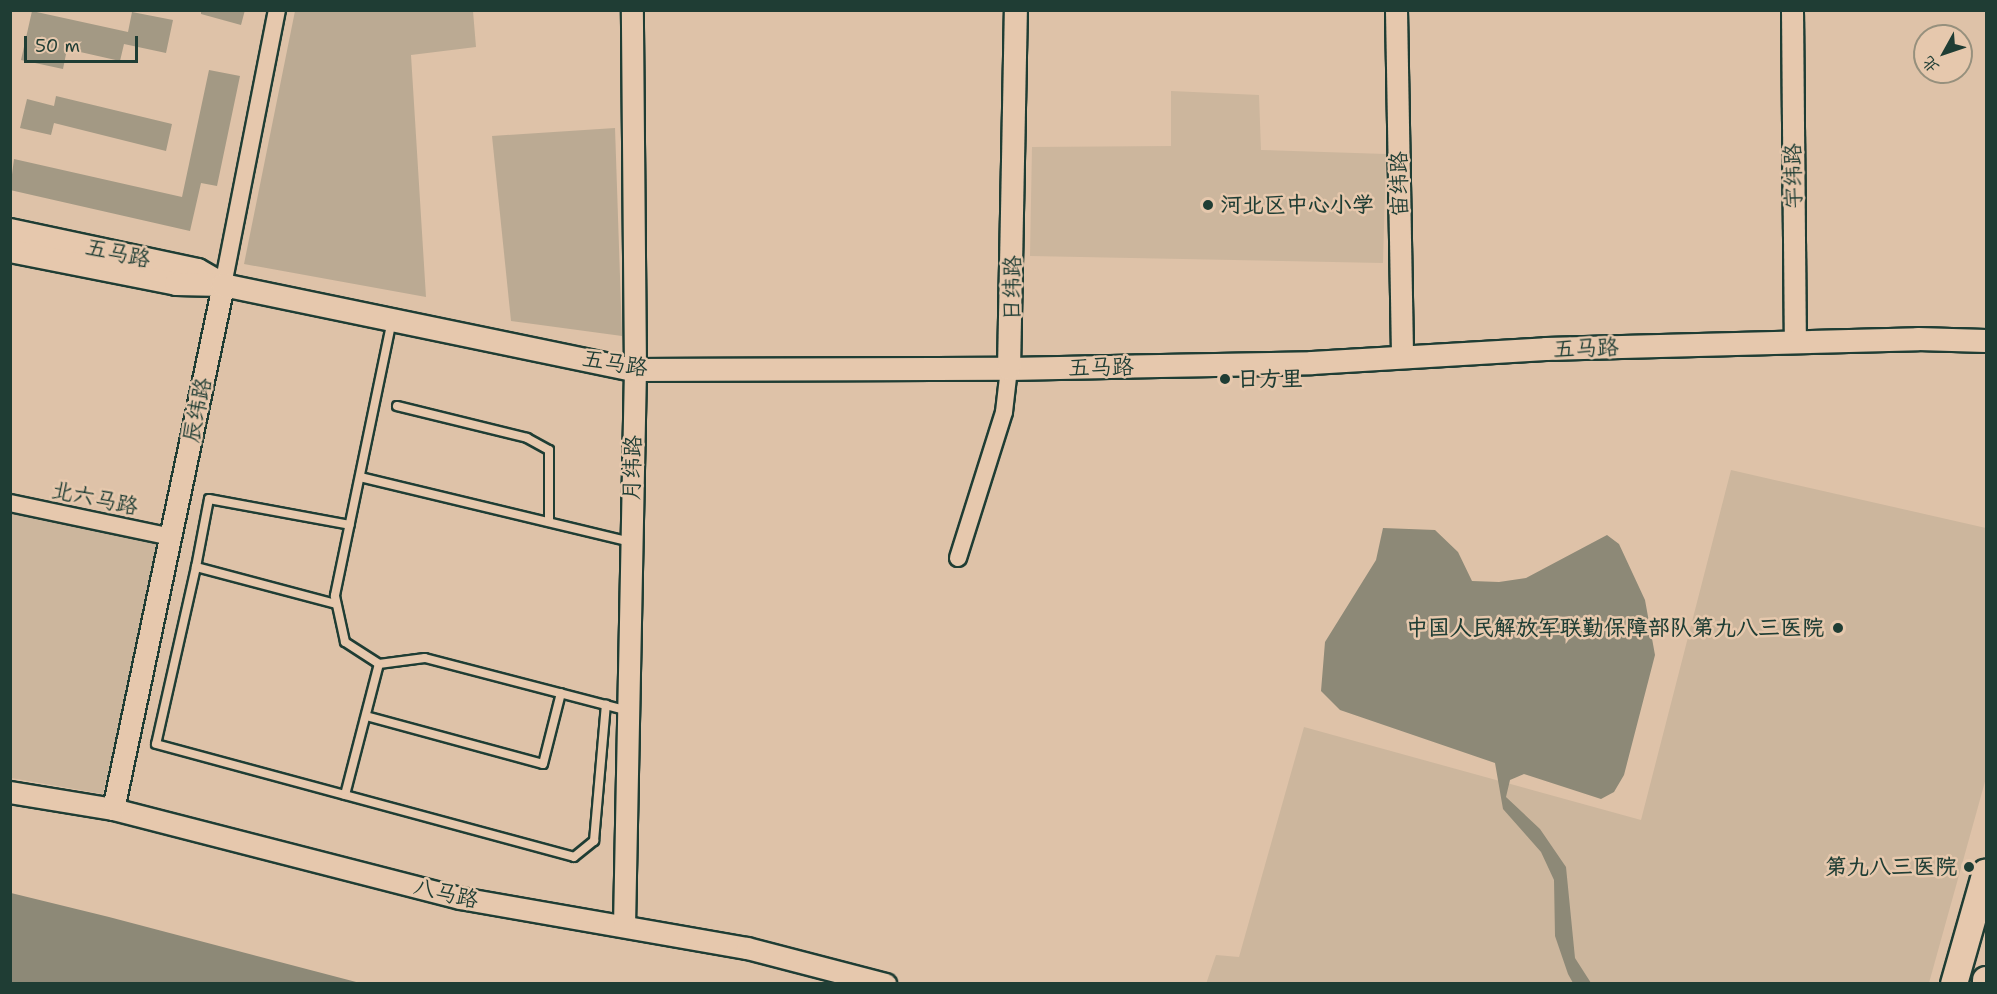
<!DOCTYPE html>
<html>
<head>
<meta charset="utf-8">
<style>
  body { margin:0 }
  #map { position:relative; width:1997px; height:994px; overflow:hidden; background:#dec2a8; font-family:"Shantell Sans","LXGW WenKai TC",sans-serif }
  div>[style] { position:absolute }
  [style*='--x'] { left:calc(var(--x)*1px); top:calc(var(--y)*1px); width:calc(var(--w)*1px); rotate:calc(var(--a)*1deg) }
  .built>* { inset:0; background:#ccb69d }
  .green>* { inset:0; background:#bbaa93 }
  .water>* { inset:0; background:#8d8977 }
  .building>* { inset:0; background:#a39984 }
  .roads { filter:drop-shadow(2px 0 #1f3d34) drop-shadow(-2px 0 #1f3d34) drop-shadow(0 2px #1f3d34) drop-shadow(0 -2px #1f3d34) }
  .service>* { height:8px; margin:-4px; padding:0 4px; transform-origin:4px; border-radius:4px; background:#e6c8ad }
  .minor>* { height:16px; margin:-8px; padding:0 8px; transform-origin:8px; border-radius:8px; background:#e6c8ad }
  .tertiary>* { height:21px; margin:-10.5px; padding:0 10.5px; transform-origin:10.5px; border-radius:10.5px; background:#e6c8ad }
  .secondary>* { height:22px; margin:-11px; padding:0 11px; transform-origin:11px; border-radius:11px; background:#e6c8ad }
  .primary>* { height:26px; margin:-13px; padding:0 13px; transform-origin:13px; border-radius:13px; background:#e6c8ad }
  .dots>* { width:16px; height:16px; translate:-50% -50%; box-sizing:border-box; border:3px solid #e6c8ad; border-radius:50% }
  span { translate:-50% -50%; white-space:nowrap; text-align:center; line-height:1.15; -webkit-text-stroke:5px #e6c8ad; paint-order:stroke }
  .street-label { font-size:22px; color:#1f3d34 }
  .poi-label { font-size:22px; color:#1f3d34; font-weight:700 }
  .left { translate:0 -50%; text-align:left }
  .right { translate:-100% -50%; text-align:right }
  .frame { position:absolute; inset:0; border:12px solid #1f3d34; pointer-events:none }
  .north { position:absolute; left:1913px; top:24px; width:60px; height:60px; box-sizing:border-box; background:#e6c8ad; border:2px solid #96907d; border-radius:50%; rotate:230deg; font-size:16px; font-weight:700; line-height:24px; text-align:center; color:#1f3d34 }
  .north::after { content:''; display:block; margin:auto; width:21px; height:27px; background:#1f3d34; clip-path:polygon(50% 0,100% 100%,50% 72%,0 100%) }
  .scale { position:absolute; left:24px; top:36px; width:114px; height:27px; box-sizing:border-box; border:3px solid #1f3d34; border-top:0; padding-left:8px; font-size:18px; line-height:21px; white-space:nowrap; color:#1f3d34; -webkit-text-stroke:4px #e6c8ad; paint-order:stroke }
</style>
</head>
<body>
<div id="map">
  <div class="built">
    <div style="clip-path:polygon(1171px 91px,1259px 95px,1261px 150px,1386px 154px,1383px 263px,1030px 256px,1032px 147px,1171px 146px)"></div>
    <div style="clip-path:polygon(1731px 470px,1986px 528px,1986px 778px,1929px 983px,1206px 984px,1216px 955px,1239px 957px,1304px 727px,1641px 820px)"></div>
    <div style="clip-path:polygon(10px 495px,163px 528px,103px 794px,11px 778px)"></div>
  </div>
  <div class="green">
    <div style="clip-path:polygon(295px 11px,473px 11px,476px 47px,411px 55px,426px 297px,244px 264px)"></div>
    <div style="clip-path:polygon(615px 128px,622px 336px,511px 321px,492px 136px)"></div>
  </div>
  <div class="water">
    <div style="clip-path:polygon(1383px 528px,1435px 530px,1458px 552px,1472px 581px,1499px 582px,1526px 578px,1607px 535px,1619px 544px,1645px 600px,1655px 655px,1624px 775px,1614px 792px,1601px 799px,1524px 774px,1510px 780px,1506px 797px,1540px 829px,1566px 867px,1575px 958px,1591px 983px,1573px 983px,1568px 974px,1555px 936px,1554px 880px,1541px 852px,1503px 809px,1495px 763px,1340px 710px,1321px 691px,1325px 642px,1376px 560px)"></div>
    <div style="clip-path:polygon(11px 893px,109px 917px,360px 983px,11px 983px)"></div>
  </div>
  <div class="building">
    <div style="clip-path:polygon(201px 10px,245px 10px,241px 25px,201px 14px)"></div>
    <div style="clip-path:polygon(32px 11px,128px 32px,132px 12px,173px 20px,166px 53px,124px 44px,120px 61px,67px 49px,63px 69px,21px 60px)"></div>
    <div style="clip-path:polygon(209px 70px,240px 76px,217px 186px,201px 183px,190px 231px,10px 190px,14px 159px,182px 197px)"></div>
    <div style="clip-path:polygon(56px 96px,172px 124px,166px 151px,54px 123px,51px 135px,20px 128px,27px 99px,54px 106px)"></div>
  </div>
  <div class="roads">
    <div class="service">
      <div style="--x:392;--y:320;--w:282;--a:101.7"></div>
      <div style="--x:335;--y:596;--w:47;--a:77.7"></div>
      <div style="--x:345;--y:642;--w:40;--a:32.9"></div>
      <div style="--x:379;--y:664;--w:46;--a:-7.4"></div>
      <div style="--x:425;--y:658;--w:207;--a:14.6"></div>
      <div style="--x:397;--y:406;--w:134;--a:13.8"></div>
      <div style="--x:527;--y:438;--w:25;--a:29"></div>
      <div style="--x:549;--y:450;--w:72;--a:90"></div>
      <div style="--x:360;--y:477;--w:278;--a:13.5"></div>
      <div style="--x:196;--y:567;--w:69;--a:-79.2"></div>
      <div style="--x:209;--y:499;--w:143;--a:10.4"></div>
      <div style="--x:336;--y:604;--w:145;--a:-165.2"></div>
      <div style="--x:196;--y:567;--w:181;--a:102.7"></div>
      <div style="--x:156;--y:744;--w:433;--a:15.1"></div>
      <div style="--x:574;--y:857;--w:26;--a:-39"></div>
      <div style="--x:594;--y:841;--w:137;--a:-85"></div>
      <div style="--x:366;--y:716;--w:183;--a:15.2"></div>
      <div style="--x:543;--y:764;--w:73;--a:-75.8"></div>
      <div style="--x:345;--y:795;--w:135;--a:-75.5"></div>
    </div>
    <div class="minor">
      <div style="--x:223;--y:285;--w:280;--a:-78.9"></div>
      <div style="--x:10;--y:503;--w:165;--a:11.9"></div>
      <div style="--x:958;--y:558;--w:153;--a:-72.5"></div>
      <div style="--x:1004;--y:412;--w:43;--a:-83.4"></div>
    </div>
    <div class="tertiary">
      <div style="--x:1396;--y:10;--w:347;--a:89"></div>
      <div style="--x:1792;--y:10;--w:332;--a:89.5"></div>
      <div style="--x:10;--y:792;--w:104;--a:9.4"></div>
      <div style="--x:113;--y:809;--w:358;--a:14.4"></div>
      <div style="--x:460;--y:898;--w:291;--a:9.9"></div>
      <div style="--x:747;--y:948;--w:143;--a:14.6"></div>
      <div style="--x:113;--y:809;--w:535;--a:-78.14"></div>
      <div style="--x:624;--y:926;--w:556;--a:-88.87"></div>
      <div style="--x:635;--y:370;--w:360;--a:-90.5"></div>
    </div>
    <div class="secondary">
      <div style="--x:10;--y:230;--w:192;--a:12"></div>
      <div style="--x:198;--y:270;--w:28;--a:30"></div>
      <div style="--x:10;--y:251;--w:169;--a:11.2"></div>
      <div style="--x:176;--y:284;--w:47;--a:1.2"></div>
      <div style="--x:223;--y:285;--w:421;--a:11.7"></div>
      <div style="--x:635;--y:370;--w:374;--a:-0.2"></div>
      <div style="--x:1009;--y:369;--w:303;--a:-1.1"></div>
      <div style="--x:1312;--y:363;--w:234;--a:-3.4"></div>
      <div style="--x:1546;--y:349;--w:372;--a:-1.5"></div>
      <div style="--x:1918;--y:339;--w:68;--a:1.7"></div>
      <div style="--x:1009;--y:369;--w:359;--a:-88.9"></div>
    </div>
    <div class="primary">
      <div style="--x:1954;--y:984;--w:116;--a:-74.1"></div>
      <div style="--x:1986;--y:984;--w:4;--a:-90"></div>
    </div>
  </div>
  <div class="dots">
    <div style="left:1208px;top:205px;background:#1f3d34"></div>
    <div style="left:1225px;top:379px;background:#1f3d34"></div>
    <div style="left:1838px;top:628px;background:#1f3d34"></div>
    <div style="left:1969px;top:867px;background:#1f3d34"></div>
  </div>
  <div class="street-label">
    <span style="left:1793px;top:176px;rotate:-91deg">宇纬路</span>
    <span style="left:1399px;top:184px;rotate:-91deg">宙纬路</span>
    <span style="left:118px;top:253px;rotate:12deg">五马路</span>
    <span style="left:1012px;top:288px;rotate:-89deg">日纬路</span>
    <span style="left:1586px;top:348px;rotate:-2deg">五马路</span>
    <span style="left:615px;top:363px;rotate:9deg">五马路</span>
    <span style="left:1101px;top:367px;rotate:-1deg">五马路</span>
    <span style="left:197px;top:410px;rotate:-78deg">辰纬路</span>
    <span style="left:632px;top:468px;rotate:-88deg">月纬路</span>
    <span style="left:95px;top:498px;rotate:12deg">北六马路</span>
    <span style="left:446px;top:893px;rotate:13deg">八马路</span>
  </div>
  <div class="poi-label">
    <span class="left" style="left:1220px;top:205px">河北区中心小学</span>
    <span class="left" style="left:1237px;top:379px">日方里</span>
    <span class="right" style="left:1824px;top:628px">中国人民解放军联勤保障部队第九八三医院</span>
    <span class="right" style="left:1957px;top:867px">第九八三医院</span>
  </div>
  <div class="frame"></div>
  <div class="north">北</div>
  <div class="scale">50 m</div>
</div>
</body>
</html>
